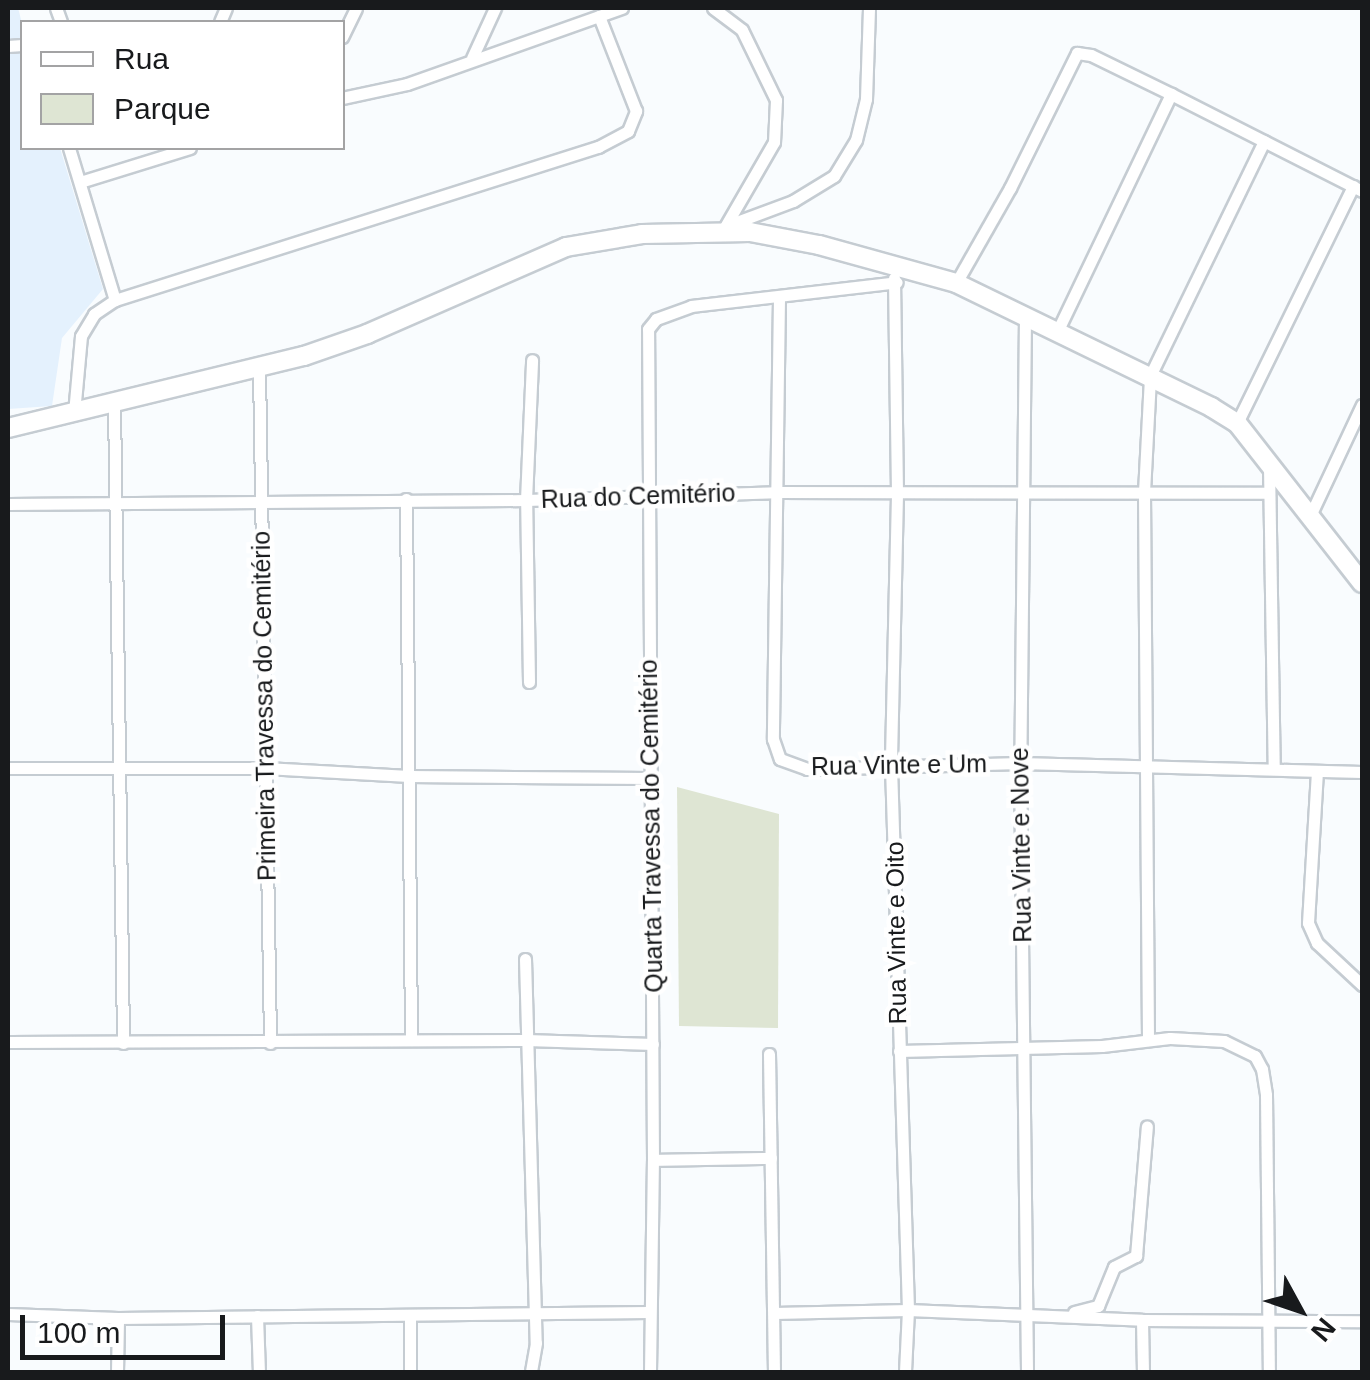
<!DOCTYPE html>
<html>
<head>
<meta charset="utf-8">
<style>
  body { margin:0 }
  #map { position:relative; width:1370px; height:1380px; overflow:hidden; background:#f9fcfe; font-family:Helvetica,sans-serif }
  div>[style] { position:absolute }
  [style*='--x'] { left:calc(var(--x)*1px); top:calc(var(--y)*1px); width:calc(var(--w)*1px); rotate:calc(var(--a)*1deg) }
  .built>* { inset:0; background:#e4f1fd }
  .green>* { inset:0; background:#dee5d3 }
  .roads { filter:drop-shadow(2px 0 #c5ccd2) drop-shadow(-2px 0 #c5ccd2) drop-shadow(0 2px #c5ccd2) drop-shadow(0 -2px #c5ccd2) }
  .street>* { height:11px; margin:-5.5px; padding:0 5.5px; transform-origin:5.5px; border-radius:5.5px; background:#fff }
  .secondary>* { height:18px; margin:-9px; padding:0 9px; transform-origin:9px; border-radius:9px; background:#fff }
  span { translate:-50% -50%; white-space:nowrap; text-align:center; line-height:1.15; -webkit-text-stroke:9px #fff; paint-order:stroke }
  .street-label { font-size:25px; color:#181a1c }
  .frame { position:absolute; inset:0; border:10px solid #181a1c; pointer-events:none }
  .legend { position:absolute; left:20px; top:20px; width:325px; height:130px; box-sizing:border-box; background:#fff; border:2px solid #a3a3a4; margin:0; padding:12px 18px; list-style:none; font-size:30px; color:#181a1c }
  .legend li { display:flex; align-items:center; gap:20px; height:50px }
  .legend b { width:50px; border:2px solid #a3a3a4 }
  .north { position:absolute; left:1250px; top:1260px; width:100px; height:100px; -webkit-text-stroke:8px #fff; paint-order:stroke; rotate:130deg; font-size:28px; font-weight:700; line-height:40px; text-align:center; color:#181a1c }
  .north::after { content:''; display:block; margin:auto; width:35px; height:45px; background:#181a1c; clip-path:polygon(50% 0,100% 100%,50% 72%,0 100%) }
  .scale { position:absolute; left:20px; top:1315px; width:205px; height:45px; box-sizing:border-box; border:5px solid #181a1c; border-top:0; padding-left:12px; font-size:30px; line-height:35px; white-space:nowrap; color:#181a1c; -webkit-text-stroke:8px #fff; paint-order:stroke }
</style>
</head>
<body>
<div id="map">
  <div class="built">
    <div style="clip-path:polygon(8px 8px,18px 8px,22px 23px,22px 148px,60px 148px,103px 289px,62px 338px,52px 406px,8px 409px)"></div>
  </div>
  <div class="green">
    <div style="clip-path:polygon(677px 787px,779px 814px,778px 1028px,679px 1026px)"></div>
  </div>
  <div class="roads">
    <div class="street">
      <div style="--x:56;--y:8;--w:15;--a:70"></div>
      <div style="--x:713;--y:8;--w:36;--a:37"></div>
      <div style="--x:742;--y:30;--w:78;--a:64.1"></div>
      <div style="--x:776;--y:100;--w:42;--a:92.7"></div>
      <div style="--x:774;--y:142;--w:98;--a:120"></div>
      <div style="--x:220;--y:22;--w:15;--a:-67"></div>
      <div style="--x:342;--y:37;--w:32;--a:-64"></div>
      <div style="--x:8;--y:46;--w:14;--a:-4"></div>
      <div style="--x:472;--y:58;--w:55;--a:-65.3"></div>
      <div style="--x:342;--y:98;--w:66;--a:-12.2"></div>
      <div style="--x:407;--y:84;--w:228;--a:-19.5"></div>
      <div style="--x:69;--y:148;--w:159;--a:73.2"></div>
      <div style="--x:80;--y:182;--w:115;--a:-17.2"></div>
      <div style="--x:726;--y:226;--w:72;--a:-20.5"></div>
      <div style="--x:793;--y:201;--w:48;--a:-31.4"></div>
      <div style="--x:834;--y:176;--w:42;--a:-58.6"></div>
      <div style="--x:856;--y:140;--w:42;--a:-76.3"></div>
      <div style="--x:866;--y:99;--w:91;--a:-88.1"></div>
      <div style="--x:894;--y:278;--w:216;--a:89.2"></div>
      <div style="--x:897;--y:494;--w:272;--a:91.3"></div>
      <div style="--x:891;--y:766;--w:544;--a:88.21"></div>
      <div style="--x:908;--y:1310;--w:62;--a:92.8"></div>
      <div style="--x:956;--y:283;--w:109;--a:-60.4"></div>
      <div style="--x:1010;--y:188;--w:151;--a:-63.6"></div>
      <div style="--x:1077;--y:53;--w:14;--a:8"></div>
      <div style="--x:1091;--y:55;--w:89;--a:26"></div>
      <div style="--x:1171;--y:94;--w:214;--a:26.9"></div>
      <div style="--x:779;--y:298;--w:441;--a:90.8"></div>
      <div style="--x:773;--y:739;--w:21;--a:71"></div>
      <div style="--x:780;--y:759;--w:29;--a:20"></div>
      <div style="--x:807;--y:769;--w:213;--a:-1.6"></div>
      <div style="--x:1020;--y:763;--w:342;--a:1.5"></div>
      <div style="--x:1025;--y:317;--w:446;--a:90.6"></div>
      <div style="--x:1020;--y:763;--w:609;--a:89.34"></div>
      <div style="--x:1057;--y:332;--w:264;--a:-64.4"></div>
      <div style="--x:259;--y:369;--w:674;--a:89.06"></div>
      <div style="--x:114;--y:403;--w:640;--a:89.19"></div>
      <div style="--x:74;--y:413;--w:77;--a:-84.8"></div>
      <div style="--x:81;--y:336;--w:26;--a:-59"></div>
      <div style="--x:94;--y:314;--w:25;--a:-34"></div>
      <div style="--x:115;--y:300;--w:507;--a:-17.58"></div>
      <div style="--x:598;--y:147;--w:34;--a:-28"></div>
      <div style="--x:628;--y:131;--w:22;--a:-68"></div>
      <div style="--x:636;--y:111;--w:102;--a:-111.3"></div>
      <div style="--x:1237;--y:423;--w:264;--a:-63.9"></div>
      <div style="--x:1269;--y:466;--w:303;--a:89.1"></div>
      <div style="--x:406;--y:499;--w:541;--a:89.47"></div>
      <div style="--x:8;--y:504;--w:518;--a:-0.44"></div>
      <div style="--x:526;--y:500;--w:250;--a:-1.8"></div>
      <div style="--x:776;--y:492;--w:492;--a:0.1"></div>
      <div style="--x:1309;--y:518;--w:125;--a:-64.9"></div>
      <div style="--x:529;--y:682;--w:182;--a:-90.9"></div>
      <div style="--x:526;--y:500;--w:140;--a:-87.5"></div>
      <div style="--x:8;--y:768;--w:257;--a:0"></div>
      <div style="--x:265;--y:768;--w:144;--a:3.2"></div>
      <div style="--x:409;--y:776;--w:240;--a:0.5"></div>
      <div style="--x:1317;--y:771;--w:152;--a:93.4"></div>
      <div style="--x:1308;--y:923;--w:22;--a:66"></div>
      <div style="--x:1317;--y:943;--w:62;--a:43"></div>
      <div style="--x:525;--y:959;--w:384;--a:88.4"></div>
      <div style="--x:536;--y:1343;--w:29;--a:100"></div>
      <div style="--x:1148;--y:1039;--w:547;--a:-90.42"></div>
      <div style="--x:1144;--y:492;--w:116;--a:-87"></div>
      <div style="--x:1150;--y:376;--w:261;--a:-64.1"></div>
      <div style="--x:8;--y:1042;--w:518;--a:-0.22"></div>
      <div style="--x:526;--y:1040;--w:127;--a:1.8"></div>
      <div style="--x:899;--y:1051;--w:203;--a:-1.4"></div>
      <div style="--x:1102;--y:1046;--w:68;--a:-6.7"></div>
      <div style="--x:1170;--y:1038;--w:54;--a:3.2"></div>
      <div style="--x:1224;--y:1041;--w:34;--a:26"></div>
      <div style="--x:1255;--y:1056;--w:15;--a:62"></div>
      <div style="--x:1262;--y:1069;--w:26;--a:81"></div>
      <div style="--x:1266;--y:1095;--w:277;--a:89.4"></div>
      <div style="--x:769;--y:1054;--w:318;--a:89.1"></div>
      <div style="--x:653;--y:1160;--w:118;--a:-1"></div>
      <div style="--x:1074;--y:1312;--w:25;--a:-14"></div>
      <div style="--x:1098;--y:1306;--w:42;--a:-67.7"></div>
      <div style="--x:1114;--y:1267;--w:25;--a:-27"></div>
      <div style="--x:1136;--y:1256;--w:130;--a:-85.2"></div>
      <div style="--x:774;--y:1313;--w:134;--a:-1.3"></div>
      <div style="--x:908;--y:1310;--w:234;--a:2.4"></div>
      <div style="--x:1142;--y:1320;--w:220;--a:0.3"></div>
      <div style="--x:8;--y:1314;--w:110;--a:2.1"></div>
      <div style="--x:118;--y:1318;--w:530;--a:-0.65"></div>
      <div style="--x:257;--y:1316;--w:56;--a:88"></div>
      <div style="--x:410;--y:1316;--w:56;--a:90"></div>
      <div style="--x:1142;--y:1320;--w:52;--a:88.9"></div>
      <div style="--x:117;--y:1372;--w:54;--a:-88.9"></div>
      <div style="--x:650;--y:1372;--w:212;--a:-89.2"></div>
      <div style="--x:653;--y:1160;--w:831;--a:-90.34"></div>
      <div style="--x:648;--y:329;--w:13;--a:-51"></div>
      <div style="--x:656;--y:319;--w:37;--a:-20"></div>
      <div style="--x:691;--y:306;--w:207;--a:-6.6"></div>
    </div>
    <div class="secondary">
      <div style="--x:8;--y:428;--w:305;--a:-13.7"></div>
      <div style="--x:304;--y:356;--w:67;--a:-19.2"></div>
      <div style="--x:367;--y:334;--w:217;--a:-23.6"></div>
      <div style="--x:566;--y:247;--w:77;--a:-9.7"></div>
      <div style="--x:642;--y:234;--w:108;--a:-1.1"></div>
      <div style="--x:750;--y:232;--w:70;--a:10.7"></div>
      <div style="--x:819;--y:245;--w:142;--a:15.5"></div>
      <div style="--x:956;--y:283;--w:284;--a:25.9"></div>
      <div style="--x:1211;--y:407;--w:31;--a:32"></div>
      <div style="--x:1237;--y:423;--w:203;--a:52"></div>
    </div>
  </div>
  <div class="street-label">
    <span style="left:638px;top:496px;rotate:-2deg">Rua do Cemitério</span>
    <span style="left:264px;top:706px;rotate:-91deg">Primeira Travessa do Cemitério</span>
    <span style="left:899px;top:765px;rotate:-1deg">Rua Vinte e Um</span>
    <span style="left:651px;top:826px;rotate:-91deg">Quarta Travessa do Cemitério</span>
    <span style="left:1021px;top:845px;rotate:-91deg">Rua Vinte e Nove</span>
    <span style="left:896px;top:933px;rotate:-91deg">Rua Vinte e Oito</span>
  </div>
  <div class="frame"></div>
  <ul class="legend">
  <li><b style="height:12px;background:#fff"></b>Rua</li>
  <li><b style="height:28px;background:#dee5d3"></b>Parque</li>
  </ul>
  <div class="north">N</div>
  <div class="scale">100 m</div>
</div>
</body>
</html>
